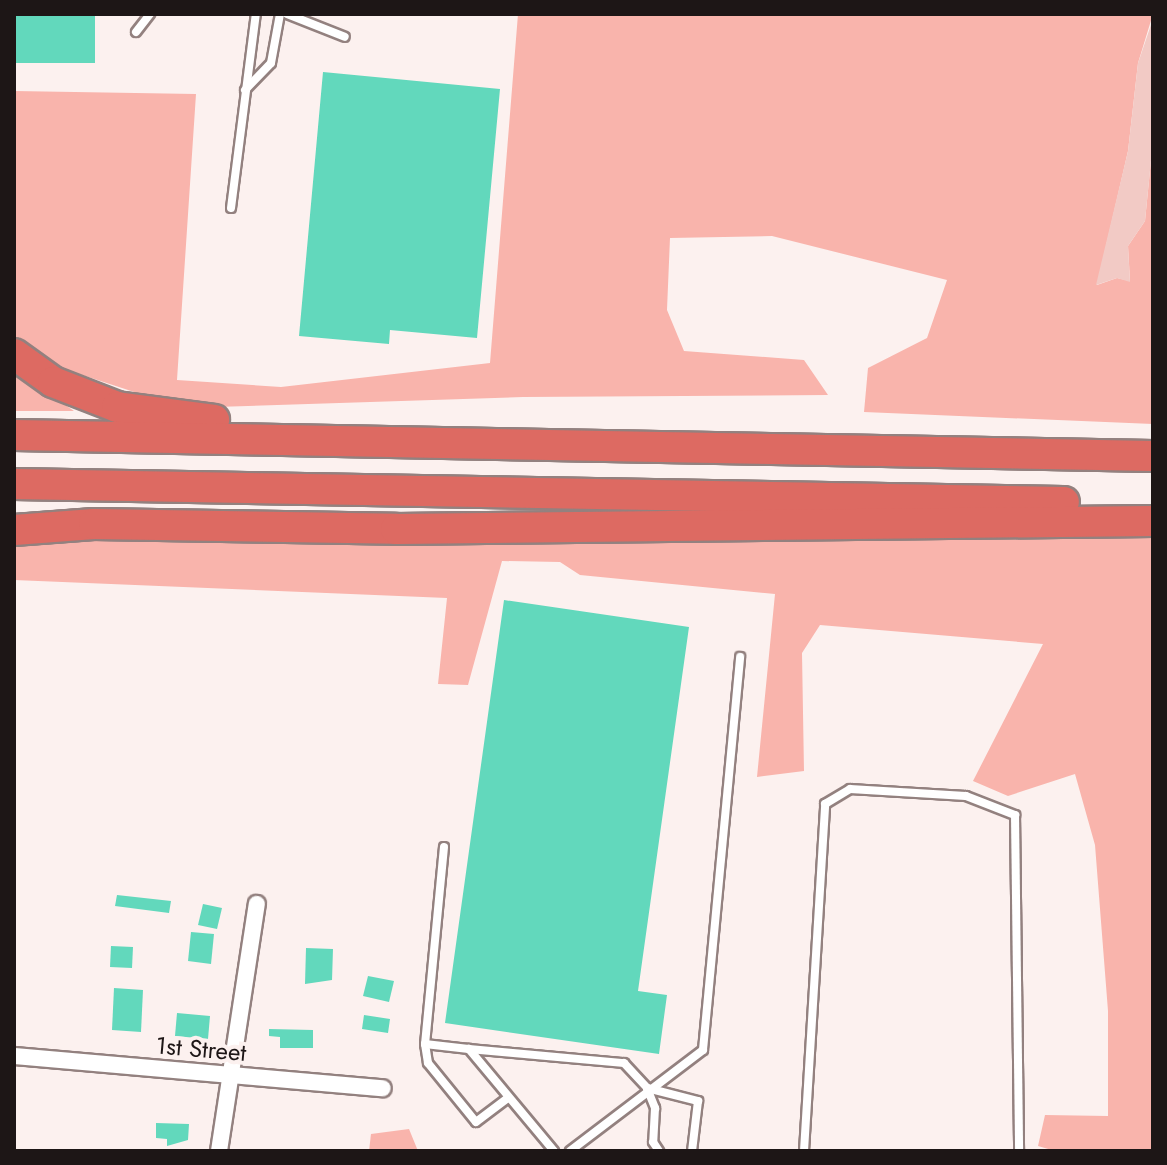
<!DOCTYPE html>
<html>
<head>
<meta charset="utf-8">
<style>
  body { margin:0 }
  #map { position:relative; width:1167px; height:1165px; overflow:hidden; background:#fcf1ef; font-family:Jost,sans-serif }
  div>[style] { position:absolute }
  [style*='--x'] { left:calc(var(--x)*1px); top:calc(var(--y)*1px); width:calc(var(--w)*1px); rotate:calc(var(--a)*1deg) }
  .green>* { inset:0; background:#f9b4ac }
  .water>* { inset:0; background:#f2cac5 }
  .building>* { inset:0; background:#62d8bc }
  .roads { filter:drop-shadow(2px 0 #93817f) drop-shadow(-2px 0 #93817f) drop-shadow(0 2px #93817f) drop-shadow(0 -2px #93817f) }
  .lane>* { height:8px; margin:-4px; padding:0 4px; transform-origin:4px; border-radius:4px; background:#fff }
  .street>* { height:16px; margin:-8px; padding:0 8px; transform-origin:8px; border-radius:8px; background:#fff }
  .highway>* { height:30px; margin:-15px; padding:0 15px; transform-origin:15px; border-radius:15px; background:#dd6a62 }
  span { translate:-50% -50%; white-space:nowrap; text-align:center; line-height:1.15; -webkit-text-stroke:8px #fcf1ef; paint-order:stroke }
  .street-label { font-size:24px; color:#1d1616 }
  .frame { position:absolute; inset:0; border:16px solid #1d1616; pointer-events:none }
</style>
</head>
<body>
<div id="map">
  <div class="green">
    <div style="clip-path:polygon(518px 14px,1153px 14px,1138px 63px,1128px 151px,1097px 285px,1117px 278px,1130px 281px,1128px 246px,1145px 221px,1153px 140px,1153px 424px,864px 412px,868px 368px,927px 338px,947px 280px,772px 236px,670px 238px,667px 310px,684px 351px,804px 360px,828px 395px,523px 397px,183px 408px,67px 370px,14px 336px,14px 91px,196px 94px,177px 380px,281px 387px,490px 363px)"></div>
    <div style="clip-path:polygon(14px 364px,38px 386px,74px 411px,14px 411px)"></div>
    <div style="clip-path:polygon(1153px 536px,1153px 1151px,1055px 1151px,1038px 1146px,1045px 1115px,1108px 1116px,1108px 1011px,1095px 845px,1075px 774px,1008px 796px,973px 781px,1043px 644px,820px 625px,802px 653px,804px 771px,757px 777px,775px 594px,580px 575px,560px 562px,502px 561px,468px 685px,438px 684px,447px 598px,14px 580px,14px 541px,32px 537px)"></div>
    <div style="clip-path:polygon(409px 1129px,418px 1151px,369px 1151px,371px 1134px)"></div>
  </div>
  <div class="water">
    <div style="clip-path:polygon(1153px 19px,1153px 140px,1145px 221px,1128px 246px,1130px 282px,1117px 278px,1096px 285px,1128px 151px,1138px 63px)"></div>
  </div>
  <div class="building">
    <div style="clip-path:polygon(14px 14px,95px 14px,95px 63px,14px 63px)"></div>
    <div style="clip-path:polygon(323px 72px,500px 89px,477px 338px,390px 330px,389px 344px,299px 336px)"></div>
    <div style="clip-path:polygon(504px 600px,689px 627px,638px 991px,667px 995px,659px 1054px,445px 1023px)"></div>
    <div style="clip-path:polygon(117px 895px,171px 901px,169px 913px,115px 906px)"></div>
    <div style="clip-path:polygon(203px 904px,222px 908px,217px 929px,198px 925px)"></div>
    <div style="clip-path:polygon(191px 932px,214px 934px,211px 964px,188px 961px)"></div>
    <div style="clip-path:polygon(111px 946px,133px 947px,132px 968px,110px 967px)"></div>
    <div style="clip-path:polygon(306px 948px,333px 949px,332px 980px,305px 984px)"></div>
    <div style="clip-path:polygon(368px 976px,394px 981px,389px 1002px,363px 996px)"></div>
    <div style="clip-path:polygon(114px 988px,143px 990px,141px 1032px,112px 1030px)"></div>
    <div style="clip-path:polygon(177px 1013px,210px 1016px,208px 1039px,175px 1036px)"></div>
    <div style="clip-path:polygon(364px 1015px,390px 1019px,388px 1033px,362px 1029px)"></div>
    <div style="clip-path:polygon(269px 1029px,313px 1030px,313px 1048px,280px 1048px,280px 1037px,269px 1036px)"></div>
    <div style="clip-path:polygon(156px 1123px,189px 1124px,188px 1140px,167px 1146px,167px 1139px,156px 1138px)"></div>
  </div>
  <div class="roads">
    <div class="lane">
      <div style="--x:287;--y:14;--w:62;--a:21.6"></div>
      <div style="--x:136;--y:32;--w:23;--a:-52"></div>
      <div style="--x:245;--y:90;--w:37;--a:-46"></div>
      <div style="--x:271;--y:63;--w:50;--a:-79.6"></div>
      <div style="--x:231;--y:208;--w:196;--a:-82.7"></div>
      <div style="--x:444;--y:847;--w:198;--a:95.5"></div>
      <div style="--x:425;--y:1044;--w:44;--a:6.5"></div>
      <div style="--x:425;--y:1044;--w:19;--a:81"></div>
      <div style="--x:428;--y:1063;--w:76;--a:50.9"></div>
      <div style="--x:476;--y:1122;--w:39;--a:-37"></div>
      <div style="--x:647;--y:1088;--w:53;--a:14.3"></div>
      <div style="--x:698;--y:1101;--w:50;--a:96.8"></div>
      <div style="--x:554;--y:1151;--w:133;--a:-129.8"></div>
      <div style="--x:469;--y:1049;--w:156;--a:5.2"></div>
      <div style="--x:624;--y:1063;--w:34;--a:47"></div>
      <div style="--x:647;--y:1088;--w:22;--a:68"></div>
      <div style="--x:655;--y:1108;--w:34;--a:93"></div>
      <div style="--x:653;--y:1142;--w:11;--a:56"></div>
      <div style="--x:570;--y:1151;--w:167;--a:-37.2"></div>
      <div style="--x:703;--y:1050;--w:395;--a:-84.6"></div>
      <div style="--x:804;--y:1151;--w:348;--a:-86.5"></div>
      <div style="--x:825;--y:804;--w:29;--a:-31"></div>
      <div style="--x:850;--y:789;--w:116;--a:3.5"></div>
      <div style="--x:966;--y:796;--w:53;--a:21.2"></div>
      <div style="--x:1015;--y:815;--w:336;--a:89.3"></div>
    </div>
    <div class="street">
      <div style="--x:14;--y:1056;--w:370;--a:5"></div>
      <div style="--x:219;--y:1151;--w:250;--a:-81.3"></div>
    </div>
    <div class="highway">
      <div style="--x:14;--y:354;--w:48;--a:35.7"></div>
      <div style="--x:53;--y:382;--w:69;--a:21.3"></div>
      <div style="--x:117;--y:407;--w:98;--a:7.6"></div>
      <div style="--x:14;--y:435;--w:1139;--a:1.06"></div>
      <div style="--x:14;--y:484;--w:1050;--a:0.98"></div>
      <div style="--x:14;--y:530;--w:80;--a:-4.3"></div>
      <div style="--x:94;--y:524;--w:302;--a:0.9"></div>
      <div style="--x:396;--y:529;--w:757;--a:-0.61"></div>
    </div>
  </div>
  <div class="street-label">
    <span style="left:201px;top:1049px;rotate:5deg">1st Street</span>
  </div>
  <div class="frame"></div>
</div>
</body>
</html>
